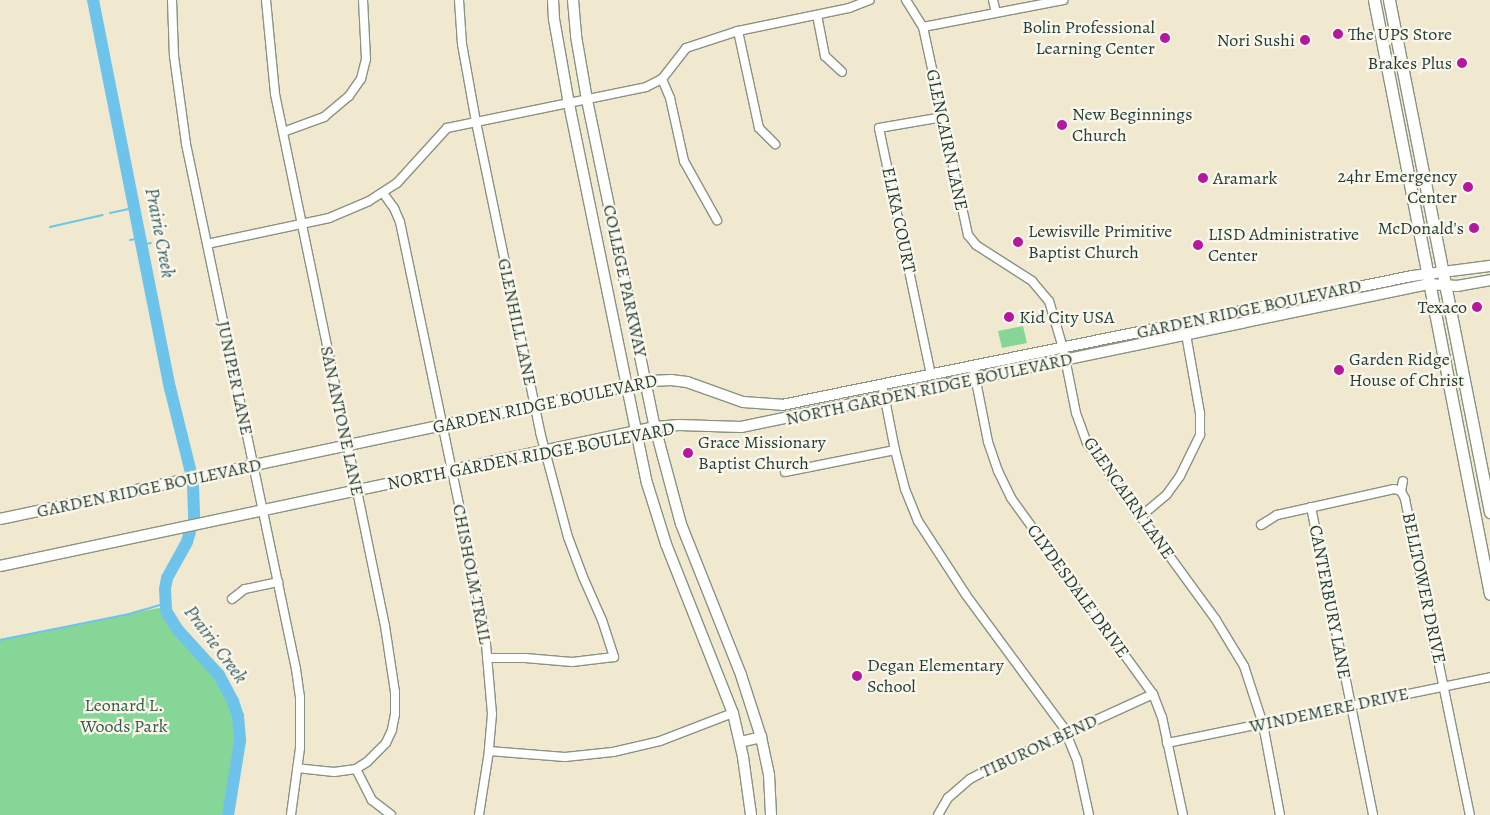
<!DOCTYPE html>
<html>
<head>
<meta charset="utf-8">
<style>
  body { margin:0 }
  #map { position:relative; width:1490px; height:815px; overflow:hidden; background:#f1e9cf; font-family:Alegreya,serif }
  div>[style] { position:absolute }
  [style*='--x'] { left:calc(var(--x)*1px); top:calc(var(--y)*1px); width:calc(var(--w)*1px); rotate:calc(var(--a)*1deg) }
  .green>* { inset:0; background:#86d797 }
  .stream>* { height:2px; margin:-1px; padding:0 1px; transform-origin:1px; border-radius:1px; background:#6ec3eb }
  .river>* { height:12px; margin:-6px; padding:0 6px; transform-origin:6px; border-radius:6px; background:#6ec3eb }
  .roads { filter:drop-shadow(1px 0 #889382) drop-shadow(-1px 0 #889382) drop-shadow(0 1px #889382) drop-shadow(0 -1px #889382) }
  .minor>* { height:8px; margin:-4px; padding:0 4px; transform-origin:4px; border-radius:4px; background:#fff }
  .secondary>* { height:10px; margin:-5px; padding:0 5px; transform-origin:5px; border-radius:5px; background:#fff }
  .primary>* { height:11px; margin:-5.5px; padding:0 5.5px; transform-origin:5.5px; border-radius:5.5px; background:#fff }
  .dots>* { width:14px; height:14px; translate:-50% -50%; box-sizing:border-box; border:2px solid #fbf7ec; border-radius:50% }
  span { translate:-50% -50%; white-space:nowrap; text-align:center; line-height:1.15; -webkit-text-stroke:4.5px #fbf7ec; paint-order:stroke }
  .poi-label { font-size:18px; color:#1f3d34 }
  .right { translate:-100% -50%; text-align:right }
  .left { translate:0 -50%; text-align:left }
  .street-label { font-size:18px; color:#1f3d34 }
  .park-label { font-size:18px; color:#345c48 }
  .water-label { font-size:19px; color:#335e62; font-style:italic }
</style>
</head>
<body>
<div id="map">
  <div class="green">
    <div style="clip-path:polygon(1023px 326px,1027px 343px,1002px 348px,998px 331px)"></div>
    <div style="clip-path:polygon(169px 606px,181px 633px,222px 674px,241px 713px,244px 747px,232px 815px,0 815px,0 639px)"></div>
  </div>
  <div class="stream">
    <div style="--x:110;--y:213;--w:25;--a:-12"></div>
    <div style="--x:50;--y:227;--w:54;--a:-12.8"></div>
    <div style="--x:130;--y:240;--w:11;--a:-10"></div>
    <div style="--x:142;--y:245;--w:9;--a:-13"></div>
    <div style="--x:0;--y:640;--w:132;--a:-11.4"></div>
    <div style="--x:129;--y:614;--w:37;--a:-16"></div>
  </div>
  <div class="river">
    <div style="--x:93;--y:0;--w:396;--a:78.8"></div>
    <div style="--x:170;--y:388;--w:88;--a:76.1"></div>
    <div style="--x:193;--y:485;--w:34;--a:88"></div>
    <div style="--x:190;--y:532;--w:10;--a:107"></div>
    <div style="--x:187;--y:542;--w:41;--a:119.1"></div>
    <div style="--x:167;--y:578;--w:11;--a:100"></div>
    <div style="--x:165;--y:589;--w:22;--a:87"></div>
    <div style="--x:166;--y:611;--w:22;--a:58"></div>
    <div style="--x:178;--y:630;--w:61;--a:47.7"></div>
    <div style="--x:219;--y:675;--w:30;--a:62"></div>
    <div style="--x:233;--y:701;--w:16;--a:72"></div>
    <div style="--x:238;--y:716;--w:25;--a:85"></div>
    <div style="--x:240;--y:741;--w:75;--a:99.2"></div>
  </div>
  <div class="roads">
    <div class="minor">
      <div style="--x:172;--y:0;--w:56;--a:88"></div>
      <div style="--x:174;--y:56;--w:89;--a:82.2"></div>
      <div style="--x:186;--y:144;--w:536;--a:78.17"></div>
      <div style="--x:296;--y:669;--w:28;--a:82"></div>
      <div style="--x:300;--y:697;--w:51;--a:90"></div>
      <div style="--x:300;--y:748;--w:68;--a:97.7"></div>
      <div style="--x:266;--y:0;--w:94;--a:84.5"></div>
      <div style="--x:275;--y:94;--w:543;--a:78.32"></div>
      <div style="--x:385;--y:626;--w:67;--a:81.4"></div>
      <div style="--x:395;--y:692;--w:22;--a:90"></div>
      <div style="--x:395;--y:714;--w:16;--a:101"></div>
      <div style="--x:392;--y:730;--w:14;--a:115"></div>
      <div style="--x:386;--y:743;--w:27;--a:135"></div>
      <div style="--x:367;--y:762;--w:13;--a:148"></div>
      <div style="--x:356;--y:769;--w:22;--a:172"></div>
      <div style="--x:334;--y:772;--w:37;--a:-174"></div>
      <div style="--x:459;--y:0;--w:44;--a:86.1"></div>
      <div style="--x:462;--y:44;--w:79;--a:79.8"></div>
      <div style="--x:476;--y:122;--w:317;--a:78.3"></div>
      <div style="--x:540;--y:432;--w:109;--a:75.1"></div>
      <div style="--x:568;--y:537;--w:43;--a:69.4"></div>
      <div style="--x:583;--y:577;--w:47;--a:66.2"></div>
      <div style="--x:602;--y:620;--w:39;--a:72"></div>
      <div style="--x:614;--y:657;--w:42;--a:173.2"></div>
      <div style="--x:572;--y:662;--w:47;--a:-175.1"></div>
      <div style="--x:525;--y:658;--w:38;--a:180"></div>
      <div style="--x:906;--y:0;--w:32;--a:58"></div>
      <div style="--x:923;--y:27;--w:213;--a:77.8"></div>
      <div style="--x:968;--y:235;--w:13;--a:51"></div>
      <div style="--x:976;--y:245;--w:67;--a:32.7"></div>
      <div style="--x:1032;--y:281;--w:26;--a:50"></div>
      <div style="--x:1049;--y:301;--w:49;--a:73.4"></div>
      <div style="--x:1063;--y:348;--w:66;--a:78.7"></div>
      <div style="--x:1076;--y:413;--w:32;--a:70"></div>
      <div style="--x:1087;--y:443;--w:219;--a:53.9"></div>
      <div style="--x:1216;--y:620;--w:54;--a:58.7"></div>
      <div style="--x:1244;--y:666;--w:61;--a:71.9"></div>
      <div style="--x:1263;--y:724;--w:93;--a:79.4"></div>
      <div style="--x:993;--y:0;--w:13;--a:77"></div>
      <div style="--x:817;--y:15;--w:42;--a:79"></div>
      <div style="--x:825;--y:56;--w:23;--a:43"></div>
      <div style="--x:923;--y:27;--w:143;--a:-10.9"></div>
      <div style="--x:738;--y:31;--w:99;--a:77.8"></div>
      <div style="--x:759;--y:128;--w:23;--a:45"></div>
      <div style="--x:662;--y:79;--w:21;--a:67"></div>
      <div style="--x:670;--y:98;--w:65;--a:77.5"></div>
      <div style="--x:684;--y:161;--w:68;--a:60.8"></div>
      <div style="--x:283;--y:132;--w:44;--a:-20.1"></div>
      <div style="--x:324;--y:117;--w:33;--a:-40"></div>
      <div style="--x:349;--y:96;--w:21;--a:-55"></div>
      <div style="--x:361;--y:79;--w:21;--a:-76"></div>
      <div style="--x:366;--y:59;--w:59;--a:-92.9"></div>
      <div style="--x:383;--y:193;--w:19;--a:54"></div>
      <div style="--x:394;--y:208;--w:15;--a:67"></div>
      <div style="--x:400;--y:222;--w:381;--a:78.2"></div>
      <div style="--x:478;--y:595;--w:50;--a:80.7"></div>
      <div style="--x:486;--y:644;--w:70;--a:85.1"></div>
      <div style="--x:492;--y:714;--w:37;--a:95"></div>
      <div style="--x:489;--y:751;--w:65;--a:98.9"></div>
      <div style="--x:207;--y:244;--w:125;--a:-12"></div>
      <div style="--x:329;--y:218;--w:43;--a:-23"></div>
      <div style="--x:369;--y:201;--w:33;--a:-33"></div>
      <div style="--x:397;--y:183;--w:74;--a:-47.7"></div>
      <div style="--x:447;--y:128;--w:203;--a:-11.6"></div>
      <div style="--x:646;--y:87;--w:18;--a:-27"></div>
      <div style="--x:662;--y:79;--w:39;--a:-52"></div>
      <div style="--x:686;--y:48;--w:55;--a:-18.1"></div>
      <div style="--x:738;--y:31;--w:113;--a:-11.7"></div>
      <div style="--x:849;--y:8;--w:22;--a:-21"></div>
      <div style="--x:973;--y:366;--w:77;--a:78.8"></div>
      <div style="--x:988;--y:442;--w:31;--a:71"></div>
      <div style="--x:998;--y:471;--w:30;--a:64"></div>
      <div style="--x:1011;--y:498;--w:242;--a:54.1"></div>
      <div style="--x:1153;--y:694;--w:25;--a:69"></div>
      <div style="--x:1162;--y:717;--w:100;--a:77.9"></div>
      <div style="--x:931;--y:375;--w:252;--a:-101.9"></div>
      <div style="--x:879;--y:128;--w:65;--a:-9.8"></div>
      <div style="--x:882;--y:384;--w:67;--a:78.9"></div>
      <div style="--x:895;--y:450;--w:40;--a:75.6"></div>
      <div style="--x:905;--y:489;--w:35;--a:68"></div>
      <div style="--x:918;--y:521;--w:88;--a:57"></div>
      <div style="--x:966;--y:595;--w:165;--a:53.6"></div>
      <div style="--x:1064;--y:728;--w:35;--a:68"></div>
      <div style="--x:1077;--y:760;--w:56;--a:77.7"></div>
      <div style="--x:785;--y:472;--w:112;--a:-11.3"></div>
      <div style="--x:1401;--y:491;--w:9;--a:63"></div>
      <div style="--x:1405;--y:499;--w:323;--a:78.4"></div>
      <div style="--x:1401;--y:491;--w:10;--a:-79"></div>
      <div style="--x:1311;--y:507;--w:314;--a:78.6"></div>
      <div style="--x:1140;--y:517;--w:35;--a:-40"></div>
      <div style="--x:1167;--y:494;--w:22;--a:-54"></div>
      <div style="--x:1180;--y:476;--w:46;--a:-64"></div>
      <div style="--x:1200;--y:435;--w:22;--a:-90"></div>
      <div style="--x:1200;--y:413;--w:85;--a:-100.1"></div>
      <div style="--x:1261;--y:525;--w:19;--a:-32"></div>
      <div style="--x:1277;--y:515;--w:120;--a:-12.5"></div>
      <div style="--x:1394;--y:489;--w:7;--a:16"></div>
      <div style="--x:232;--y:599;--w:16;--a:-38"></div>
      <div style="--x:245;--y:589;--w:34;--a:-12"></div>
      <div style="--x:1167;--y:743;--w:330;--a:-11.5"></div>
      <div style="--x:489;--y:751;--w:76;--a:4.5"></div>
      <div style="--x:565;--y:757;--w:48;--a:-5.9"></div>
      <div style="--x:613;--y:752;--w:48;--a:-13.2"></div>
      <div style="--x:660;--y:741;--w:78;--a:-21"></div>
      <div style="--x:356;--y:769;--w:35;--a:63"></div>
      <div style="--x:372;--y:800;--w:24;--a:38"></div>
      <div style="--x:938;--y:815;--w:20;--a:-60"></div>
      <div style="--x:948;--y:798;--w:29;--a:-41"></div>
      <div style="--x:970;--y:779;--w:26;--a:-28"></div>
      <div style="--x:993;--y:767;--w:176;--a:-24.5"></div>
    </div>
    <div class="secondary">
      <div style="--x:553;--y:0;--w:19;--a:87"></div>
      <div style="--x:554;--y:19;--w:86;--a:80"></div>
      <div style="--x:569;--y:104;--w:387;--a:78.4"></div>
      <div style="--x:647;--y:483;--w:64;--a:72.7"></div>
      <div style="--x:666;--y:544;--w:182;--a:68.4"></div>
      <div style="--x:733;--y:713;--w:45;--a:77.2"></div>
      <div style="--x:743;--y:757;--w:59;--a:82.1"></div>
      <div style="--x:573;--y:0;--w:36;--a:85"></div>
      <div style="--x:576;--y:36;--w:65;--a:80.2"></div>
      <div style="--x:587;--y:100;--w:334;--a:78.3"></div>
      <div style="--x:655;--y:427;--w:100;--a:75"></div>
      <div style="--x:681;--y:524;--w:162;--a:68.3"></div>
      <div style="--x:741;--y:675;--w:65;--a:72.1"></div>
      <div style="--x:761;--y:737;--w:39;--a:78"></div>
      <div style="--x:769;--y:775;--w:40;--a:87.1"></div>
      <div style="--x:0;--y:519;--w:665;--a:-11.97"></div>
      <div style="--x:651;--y:381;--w:20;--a:-3"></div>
      <div style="--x:671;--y:380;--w:16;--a:7"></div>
      <div style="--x:687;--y:382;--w:59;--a:19.7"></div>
      <div style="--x:743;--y:402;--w:39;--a:4"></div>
      <div style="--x:782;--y:405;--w:643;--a:-11.57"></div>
      <div style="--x:1412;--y:276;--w:79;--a:-7.3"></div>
      <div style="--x:0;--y:566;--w:670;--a:-11.98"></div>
      <div style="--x:655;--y:427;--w:24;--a:-5"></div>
      <div style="--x:679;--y:425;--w:62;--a:1.8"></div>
      <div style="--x:741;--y:427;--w:703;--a:-11.74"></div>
      <div style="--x:1429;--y:284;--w:28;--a:4"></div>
      <div style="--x:1457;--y:286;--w:34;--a:-10"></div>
      <div style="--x:740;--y:742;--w:22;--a:-13"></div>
    </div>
    <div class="primary">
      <div style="--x:1374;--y:0;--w:605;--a:78.95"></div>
      <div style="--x:1389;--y:0;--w:522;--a:78.84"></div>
    </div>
  </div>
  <div class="dots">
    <div style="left:1338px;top:34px;background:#b5179e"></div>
    <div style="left:1165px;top:38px;background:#b5179e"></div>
    <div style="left:1305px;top:40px;background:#b5179e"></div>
    <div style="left:1462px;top:63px;background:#b5179e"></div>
    <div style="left:1062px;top:125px;background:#b5179e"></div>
    <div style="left:1203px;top:178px;background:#b5179e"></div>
    <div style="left:1468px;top:187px;background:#b5179e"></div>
    <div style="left:1474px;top:228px;background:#b5179e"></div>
    <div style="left:1018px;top:242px;background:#b5179e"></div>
    <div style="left:1198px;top:245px;background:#b5179e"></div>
    <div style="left:1477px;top:307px;background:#b5179e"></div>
    <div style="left:1009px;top:317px;background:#b5179e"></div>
    <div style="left:1339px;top:370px;background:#b5179e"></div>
    <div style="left:688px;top:453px;background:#b5179e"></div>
    <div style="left:857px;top:676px;background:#b5179e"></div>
  </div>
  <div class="poi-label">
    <span class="right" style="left:1155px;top:38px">Bolin Professional<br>Learning Center</span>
    <span class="left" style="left:1348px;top:34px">The UPS Store</span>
    <span class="right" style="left:1295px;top:40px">Nori Sushi</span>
    <span class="right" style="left:1452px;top:63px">Brakes Plus</span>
    <span class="left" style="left:1072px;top:125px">New Beginnings<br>Church</span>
    <span class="right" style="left:1457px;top:187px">24hr Emergency<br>Center</span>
    <span class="left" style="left:1213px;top:178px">Aramark</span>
    <span class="right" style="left:1464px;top:228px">McDonald's</span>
    <span class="left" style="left:1028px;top:242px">Lewisville Primitive<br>Baptist Church</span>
    <span class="left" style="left:1208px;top:245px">LISD Administrative<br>Center</span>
    <span class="right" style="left:1467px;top:307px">Texaco</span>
    <span class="left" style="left:1019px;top:317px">Kid City USA</span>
    <span class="left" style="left:1349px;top:370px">Garden Ridge<br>House of Christ</span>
    <span class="left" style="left:698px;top:453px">Grace Missionary<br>Baptist Church</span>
    <span class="left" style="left:867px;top:676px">Degan Elementary<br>School</span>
  </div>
  <div class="street-label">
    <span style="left:947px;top:140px;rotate:78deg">GLENCAIRN LANE</span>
    <span style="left:899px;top:220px;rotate:78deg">ELIKA COURT</span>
    <span style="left:625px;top:281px;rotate:78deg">COLLEGE PARKWAY</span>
    <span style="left:1249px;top:309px;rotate:-12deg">GARDEN RIDGE BOULEVARD</span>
    <span style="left:517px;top:322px;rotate:78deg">GLENHILL LANE</span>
    <span style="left:235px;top:378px;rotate:78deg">JUNIPER LANE</span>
    <span style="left:929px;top:389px;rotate:-12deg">NORTH GARDEN RIDGE BOULEVARD</span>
    <span style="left:545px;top:404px;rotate:-12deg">GARDEN RIDGE BOULEVARD</span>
    <span style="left:342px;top:421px;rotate:78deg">SAN ANTONE LANE</span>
    <span style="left:531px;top:456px;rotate:-11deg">NORTH GARDEN RIDGE BOULEVARD</span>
    <span style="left:149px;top:488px;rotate:-12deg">GARDEN RIDGE BOULEVARD</span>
    <span style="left:1129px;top:498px;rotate:55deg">GLENCAIRN LANE</span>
    <span style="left:472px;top:574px;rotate:79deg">CHISHOLM TRAIL</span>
    <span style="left:1424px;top:588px;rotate:78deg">BELLTOWER DRIVE</span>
    <span style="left:1078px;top:591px;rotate:54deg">CLYDESDALE DRIVE</span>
    <span style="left:1330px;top:602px;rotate:79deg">CANTERBURY LANE</span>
    <span style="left:1329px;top:710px;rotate:-12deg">WINDEMERE DRIVE</span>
    <span style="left:1039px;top:746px;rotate:-25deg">TIBURON BEND</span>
  </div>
  <div class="park-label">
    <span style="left:124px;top:716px">Leonard L.<br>Woods Park</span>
  </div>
  <div class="water-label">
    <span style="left:159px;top:233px;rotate:79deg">Prairie Creek</span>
    <span style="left:215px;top:645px;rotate:53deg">Prairie Creek</span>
  </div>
</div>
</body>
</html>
